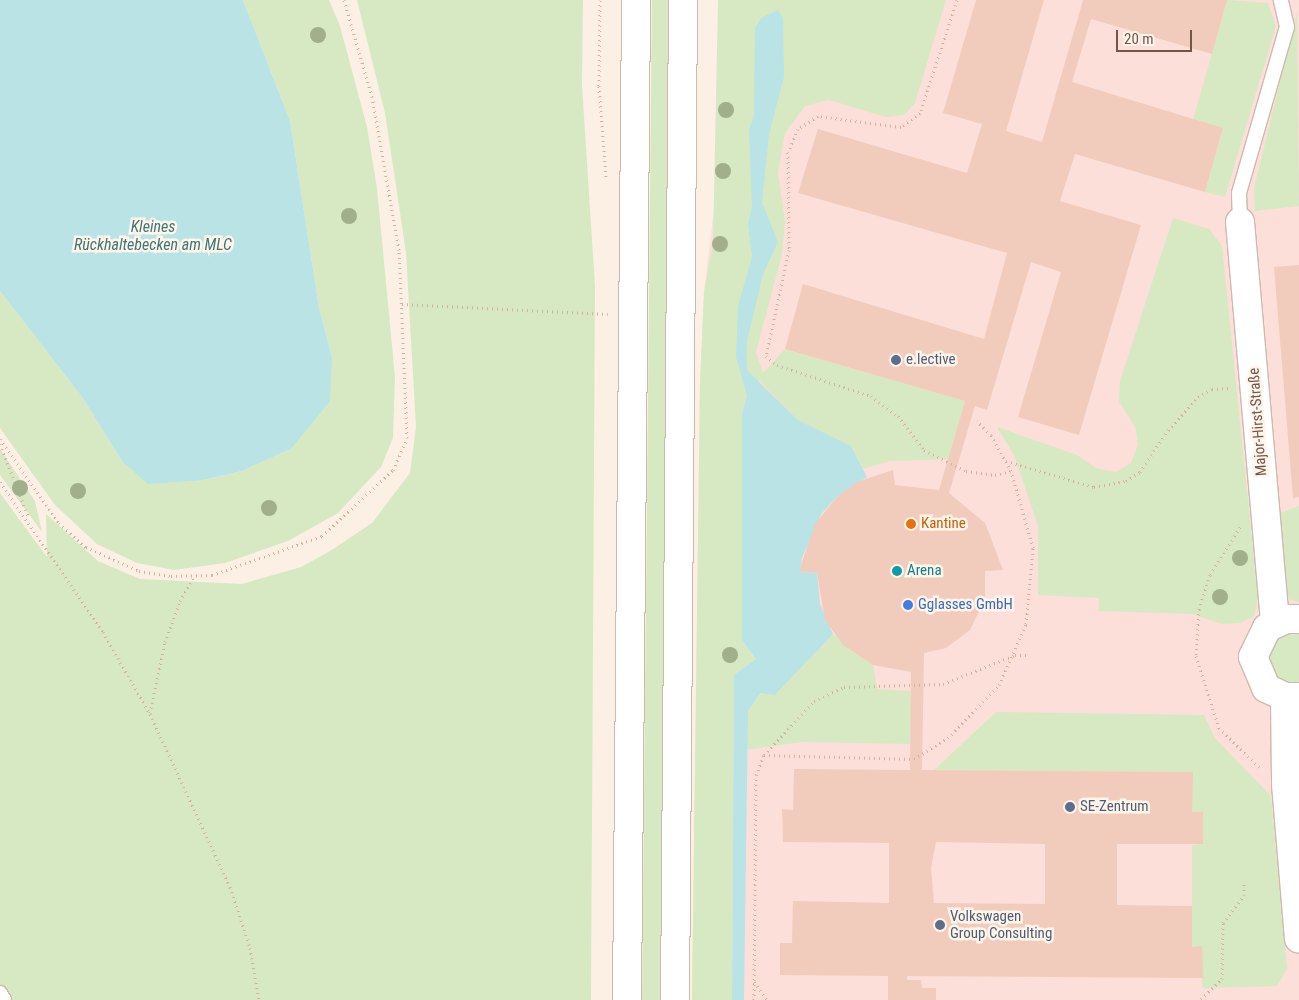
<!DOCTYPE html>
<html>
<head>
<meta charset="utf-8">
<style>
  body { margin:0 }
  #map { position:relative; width:1299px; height:1000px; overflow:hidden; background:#fcf0e4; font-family:"Roboto Condensed",sans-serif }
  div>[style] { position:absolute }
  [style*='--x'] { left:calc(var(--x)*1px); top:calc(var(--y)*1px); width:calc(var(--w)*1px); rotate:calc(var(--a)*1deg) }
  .commercial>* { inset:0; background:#fcdfd8 }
  .green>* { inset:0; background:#d6e9c3 }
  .water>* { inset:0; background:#b9e3e5 }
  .building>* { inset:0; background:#f1ccbc }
  .path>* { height:3px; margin-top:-1.5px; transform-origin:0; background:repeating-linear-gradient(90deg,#d6af9f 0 1px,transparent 0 5px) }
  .roads { filter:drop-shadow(1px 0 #cfb9ae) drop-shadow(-1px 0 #cfb9ae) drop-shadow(0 1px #cfb9ae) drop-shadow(0 -1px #cfb9ae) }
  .lane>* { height:14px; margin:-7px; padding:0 7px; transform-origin:7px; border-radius:7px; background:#fff }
  .street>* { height:28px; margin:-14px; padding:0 14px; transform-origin:14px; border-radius:14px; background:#fff }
  .secondary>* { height:28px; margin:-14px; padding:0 14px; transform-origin:14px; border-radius:14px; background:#fff }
  .trees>* { width:16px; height:16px; margin:-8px; border-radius:50%; background:#a2af8b }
  .dots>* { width:14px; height:14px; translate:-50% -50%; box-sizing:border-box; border:2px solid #fff5ea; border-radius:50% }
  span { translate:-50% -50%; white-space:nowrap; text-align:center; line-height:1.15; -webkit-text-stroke:5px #fff5ea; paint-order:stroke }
  .service-label { font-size:15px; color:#4e5e75 }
  .left { translate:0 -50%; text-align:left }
  .street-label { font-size:15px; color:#74554a }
  .food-label { font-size:15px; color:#c56008 }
  .culture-label { font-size:15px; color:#0d838f }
  .shop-label { font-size:15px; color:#366cbe }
  .water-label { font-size:16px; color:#3e7679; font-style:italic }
  .scale { position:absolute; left:1116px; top:30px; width:76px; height:22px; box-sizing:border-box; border:2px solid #74554a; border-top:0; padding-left:6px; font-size:15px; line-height:18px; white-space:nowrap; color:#74554a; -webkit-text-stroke:4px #fff5ea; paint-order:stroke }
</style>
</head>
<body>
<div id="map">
  <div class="commercial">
    <div style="clip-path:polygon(739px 0,1299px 0,1299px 1000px,692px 1000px,700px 384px,704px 292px)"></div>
  </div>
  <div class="green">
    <div style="clip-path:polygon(243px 0,329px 0,340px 26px,367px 127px,377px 188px,395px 377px,393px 438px,381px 467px,338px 513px,288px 541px,225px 563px,174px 570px,137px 563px,97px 544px,55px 505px,0 428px,0 291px,82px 397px,122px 461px,203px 480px,242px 471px,291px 449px,332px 357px,319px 308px,290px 121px)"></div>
    <div style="clip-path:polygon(357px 0,583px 0,582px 85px,595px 286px,591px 1000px,0 1000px,0 493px,47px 557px,46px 514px,98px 561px,140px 579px,242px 584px,301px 567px,330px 551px,372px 523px,410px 473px,416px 427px,406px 253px,385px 113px)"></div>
    <div style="clip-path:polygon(652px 0,671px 0,661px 1000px,642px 1000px)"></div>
    <div style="clip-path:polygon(718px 0,946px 0,915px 103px,904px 115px,886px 117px,829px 100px,805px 106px,785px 133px,778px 173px,785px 221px,782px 254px,756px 352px,763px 373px,785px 349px,965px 401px,948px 459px,890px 461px,863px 469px,851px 446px,798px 420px,759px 380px,747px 395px,742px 414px,742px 640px,756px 659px,734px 675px,732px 1000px,692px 1000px,700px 384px,704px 292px,713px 243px)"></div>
    <div style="clip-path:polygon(1227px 0,1268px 3px,1276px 26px,1225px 197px,1205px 192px,1223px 129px,1193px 120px)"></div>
    <div style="clip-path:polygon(1297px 12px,1299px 206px,1255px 211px,1254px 188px)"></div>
    <div style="clip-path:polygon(1173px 218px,1209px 229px,1222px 246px,1258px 599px,1254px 616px,1240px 623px,1222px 624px,1192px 614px,1099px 611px,1099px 598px,1038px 595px,1038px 526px,1014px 455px,997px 427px,1077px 455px,1096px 468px,1116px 472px,1131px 463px,1138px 445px,1136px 428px,1119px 402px,1120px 381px)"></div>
    <div style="clip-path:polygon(0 449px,35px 501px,42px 532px,0 475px)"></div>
    <div style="clip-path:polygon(1299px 506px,1299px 602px,1289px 599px,1283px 590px,1277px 514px)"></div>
    <div style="clip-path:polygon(1287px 632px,1299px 633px,1299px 684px,1292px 685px,1276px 680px,1266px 666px,1272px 641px)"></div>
    <div style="clip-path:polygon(833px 634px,873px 665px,877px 689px,911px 691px,910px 744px,802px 742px,745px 750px,748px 711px,762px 693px,775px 695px)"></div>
    <div style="clip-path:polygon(996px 712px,1204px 715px,1215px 738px,1271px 796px,1287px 969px,1277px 986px,1202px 988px,1202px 947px,1192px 947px,1192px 845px,1203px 844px,1203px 813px,1192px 812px,1192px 772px,934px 770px)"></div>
  </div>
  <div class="water">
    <div style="clip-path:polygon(0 0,243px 0,290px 121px,319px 308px,332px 357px,330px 401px,291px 449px,242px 471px,203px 480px,148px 484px,122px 461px,82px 397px,0 291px)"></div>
    <div style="clip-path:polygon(778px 10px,783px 18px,784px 77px,769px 134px,762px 203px,778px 242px,763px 274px,747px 341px,747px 370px,798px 420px,851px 446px,867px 477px,837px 497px,822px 513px,802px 558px,800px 571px,817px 573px,820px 604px,833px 634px,775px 695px,761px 693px,748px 711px,744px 1000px,732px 1000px,734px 675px,756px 659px,742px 640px,742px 414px,747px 395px,736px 357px,738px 306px,752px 257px,748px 224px,752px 206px,749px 130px,754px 116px,755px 29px,761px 18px)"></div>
  </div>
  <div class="building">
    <div style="clip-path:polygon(evenodd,976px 0,1044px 0,1006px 131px,1042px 142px,1083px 0,1227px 0,1212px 54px,1091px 19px,1072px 82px,1223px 128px,1205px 192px,1075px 154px,1060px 201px,1141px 225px,1079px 435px,1018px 417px,1061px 272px,1031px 262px,987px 410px,975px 406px,949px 493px,985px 523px,1003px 570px,985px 571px,985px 599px,970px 630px,946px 648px,924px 653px,922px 770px,1193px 772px,1192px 812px,1203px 812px,1203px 844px,1117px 844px,1117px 905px,1192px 906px,1192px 947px,1202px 946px,1203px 978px,907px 976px,907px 980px,921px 980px,922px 988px,936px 988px,936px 1000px,888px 1000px,888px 976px,780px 975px,780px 943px,792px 943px,793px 901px,889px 903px,889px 843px,783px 842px,782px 809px,793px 810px,794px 769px,910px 770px,911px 672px,873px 665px,843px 645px,825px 620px,817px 573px,799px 571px,815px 524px,837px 497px,857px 482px,893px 470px,895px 485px,939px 490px,965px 401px,785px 349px,803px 284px,984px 339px,1007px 253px,798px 193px,818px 129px,967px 173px,982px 124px,943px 113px,976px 0,936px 842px,1045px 844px,1045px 904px,934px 903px,931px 868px,936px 842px)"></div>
    <div style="clip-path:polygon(1299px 265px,1299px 497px,1293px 498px,1274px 267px)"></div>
  </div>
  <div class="path">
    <div style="--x:600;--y:0;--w:86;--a:90.7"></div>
    <div style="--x:599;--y:86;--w:91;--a:85.6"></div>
    <div style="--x:957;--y:0;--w:119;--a:108.1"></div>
    <div style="--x:920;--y:113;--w:24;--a:144"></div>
    <div style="--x:901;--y:127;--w:84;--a:-172.5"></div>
    <div style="--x:818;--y:116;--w:24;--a:147"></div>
    <div style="--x:798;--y:129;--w:25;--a:113"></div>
    <div style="--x:788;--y:152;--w:98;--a:89.4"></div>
    <div style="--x:789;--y:250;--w:108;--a:102.2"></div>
    <div style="--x:766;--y:356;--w:14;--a:39"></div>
    <div style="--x:777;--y:365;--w:99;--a:18.3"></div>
    <div style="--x:871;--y:396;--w:34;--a:37"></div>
    <div style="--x:898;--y:416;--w:43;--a:52.6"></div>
    <div style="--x:924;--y:450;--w:47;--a:26.6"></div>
    <div style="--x:966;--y:471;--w:29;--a:8"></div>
    <div style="--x:995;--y:475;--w:16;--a:-14"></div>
    <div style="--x:402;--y:304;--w:206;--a:2.8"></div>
    <div style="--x:0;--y:439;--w:103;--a:54.9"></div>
    <div style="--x:59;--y:523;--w:36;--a:42"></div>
    <div style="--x:86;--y:547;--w:58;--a:24.4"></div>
    <div style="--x:139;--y:571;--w:32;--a:9"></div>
    <div style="--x:171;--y:576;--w:41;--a:-1.4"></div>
    <div style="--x:212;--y:575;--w:117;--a:-19.5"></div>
    <div style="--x:322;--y:536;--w:97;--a:-42.9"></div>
    <div style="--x:393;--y:470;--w:35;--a:-66"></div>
    <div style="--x:407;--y:438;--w:188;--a:-92.4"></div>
    <div style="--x:399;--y:250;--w:155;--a:-100"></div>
    <div style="--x:372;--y:97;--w:101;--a:-106.1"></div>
    <div style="--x:0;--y:444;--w:77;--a:68.7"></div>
    <div style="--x:1006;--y:461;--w:92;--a:16.5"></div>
    <div style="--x:1094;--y:487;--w:33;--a:-11"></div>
    <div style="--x:1126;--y:481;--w:17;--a:-33"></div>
    <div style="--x:1140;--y:472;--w:45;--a:-56.7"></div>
    <div style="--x:1165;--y:434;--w:50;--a:-48.3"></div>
    <div style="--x:1198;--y:397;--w:16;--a:-30"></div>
    <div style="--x:1212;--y:389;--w:18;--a:-3"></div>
    <div style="--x:0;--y:482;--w:182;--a:55.5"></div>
    <div style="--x:103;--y:632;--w:95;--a:60.2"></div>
    <div style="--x:150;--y:714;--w:191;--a:65.2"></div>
    <div style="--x:230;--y:887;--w:64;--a:71.8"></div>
    <div style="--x:250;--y:948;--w:53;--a:80.2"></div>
    <div style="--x:1240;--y:527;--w:57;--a:122"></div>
    <div style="--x:1210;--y:575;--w:36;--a:108"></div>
    <div style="--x:1199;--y:609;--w:47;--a:93.7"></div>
    <div style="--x:1196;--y:656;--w:76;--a:72.3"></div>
    <div style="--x:1219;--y:728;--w:56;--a:44.3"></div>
    <div style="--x:150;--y:713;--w:73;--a:-78.1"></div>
    <div style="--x:165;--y:642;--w:44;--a:-69.9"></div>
    <div style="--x:180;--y:601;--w:30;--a:-60"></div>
    <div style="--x:764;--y:755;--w:150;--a:1.5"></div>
    <div style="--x:914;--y:759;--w:40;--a:-32"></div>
    <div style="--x:948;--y:738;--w:74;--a:-46.1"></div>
    <div style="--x:999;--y:685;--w:67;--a:-66.1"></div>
    <div style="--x:1026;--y:624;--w:76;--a:-84.7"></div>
    <div style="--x:1033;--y:548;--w:80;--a:-105.9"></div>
    <div style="--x:1011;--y:471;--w:41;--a:-119.1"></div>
    <div style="--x:991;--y:435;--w:20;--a:-135"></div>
    <div style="--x:754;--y:982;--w:22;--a:54"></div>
    <div style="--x:1201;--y:999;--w:29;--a:-44"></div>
    <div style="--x:1222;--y:979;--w:56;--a:-89"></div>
    <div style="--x:1223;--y:923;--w:35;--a:-53"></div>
    <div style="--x:1244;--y:895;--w:13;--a:-90"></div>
    <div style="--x:754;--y:1000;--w:225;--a:-89.5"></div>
    <div style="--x:756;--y:775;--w:22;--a:-68"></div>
    <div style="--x:764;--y:755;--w:74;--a:-47.2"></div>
    <div style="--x:814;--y:701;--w:33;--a:-25"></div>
    <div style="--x:844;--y:687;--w:99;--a:-1.7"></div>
    <div style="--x:943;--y:684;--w:78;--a:-21.9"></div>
    <div style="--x:1015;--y:655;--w:12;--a:0"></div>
  </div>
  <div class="roads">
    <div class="lane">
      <div style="--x:1240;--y:222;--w:29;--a:-92"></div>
      <div style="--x:1239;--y:193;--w:173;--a:-73.9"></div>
      <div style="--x:1287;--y:27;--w:28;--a:-103"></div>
      <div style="--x:0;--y:993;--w:8;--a:60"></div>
    </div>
    <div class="street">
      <div style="--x:1240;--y:222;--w:402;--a:85"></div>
      <div style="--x:1299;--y:619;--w:13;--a:180"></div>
      <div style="--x:1286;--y:619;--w:21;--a:155"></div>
      <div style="--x:1267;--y:628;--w:32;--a:116"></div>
      <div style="--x:1253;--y:657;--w:34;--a:67"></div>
      <div style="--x:1266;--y:688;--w:21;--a:25"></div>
      <div style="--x:1285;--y:697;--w:14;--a:0"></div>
      <div style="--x:1285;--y:697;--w:87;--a:89.3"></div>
      <div style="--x:1286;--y:784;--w:155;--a:85.2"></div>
    </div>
    <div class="secondary">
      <div style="--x:627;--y:1000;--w:1000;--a:-89.48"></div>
      <div style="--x:675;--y:1000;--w:1000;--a:-89.54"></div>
    </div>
  </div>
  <div class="trees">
    <div style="left:318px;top:35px"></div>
    <div style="left:726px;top:110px"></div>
    <div style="left:723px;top:171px"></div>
    <div style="left:349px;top:216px"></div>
    <div style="left:720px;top:244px"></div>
    <div style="left:20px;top:488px"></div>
    <div style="left:78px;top:491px"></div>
    <div style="left:269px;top:508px"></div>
    <div style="left:1240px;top:558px"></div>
    <div style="left:1220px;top:597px"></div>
    <div style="left:730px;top:655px"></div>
  </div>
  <div class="dots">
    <div style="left:896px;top:360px;background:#5c6f8a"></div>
    <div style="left:911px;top:524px;background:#e8710a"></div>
    <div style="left:897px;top:571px;background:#0f9aa8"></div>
    <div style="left:908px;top:605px;background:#3f7fe0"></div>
    <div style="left:1070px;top:807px;background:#5c6f8a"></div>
    <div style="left:940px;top:925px;background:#5c6f8a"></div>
  </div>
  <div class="service-label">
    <span class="left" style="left:906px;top:360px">e.lective</span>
    <span class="left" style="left:1080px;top:807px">SE-Zentrum</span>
    <span class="left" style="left:950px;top:925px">Volkswagen<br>Group Consulting</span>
  </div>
  <div class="street-label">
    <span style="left:1258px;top:422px;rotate:-94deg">Major-Hirst-Straße</span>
  </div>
  <div class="food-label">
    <span class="left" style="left:921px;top:524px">Kantine</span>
  </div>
  <div class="culture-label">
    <span class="left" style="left:907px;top:571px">Arena</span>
  </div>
  <div class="shop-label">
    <span class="left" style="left:918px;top:605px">Gglasses GmbH</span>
  </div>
  <div class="water-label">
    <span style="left:153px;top:236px">Kleines<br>Rückhaltebecken am MLC</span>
  </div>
  <div class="scale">20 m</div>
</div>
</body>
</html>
